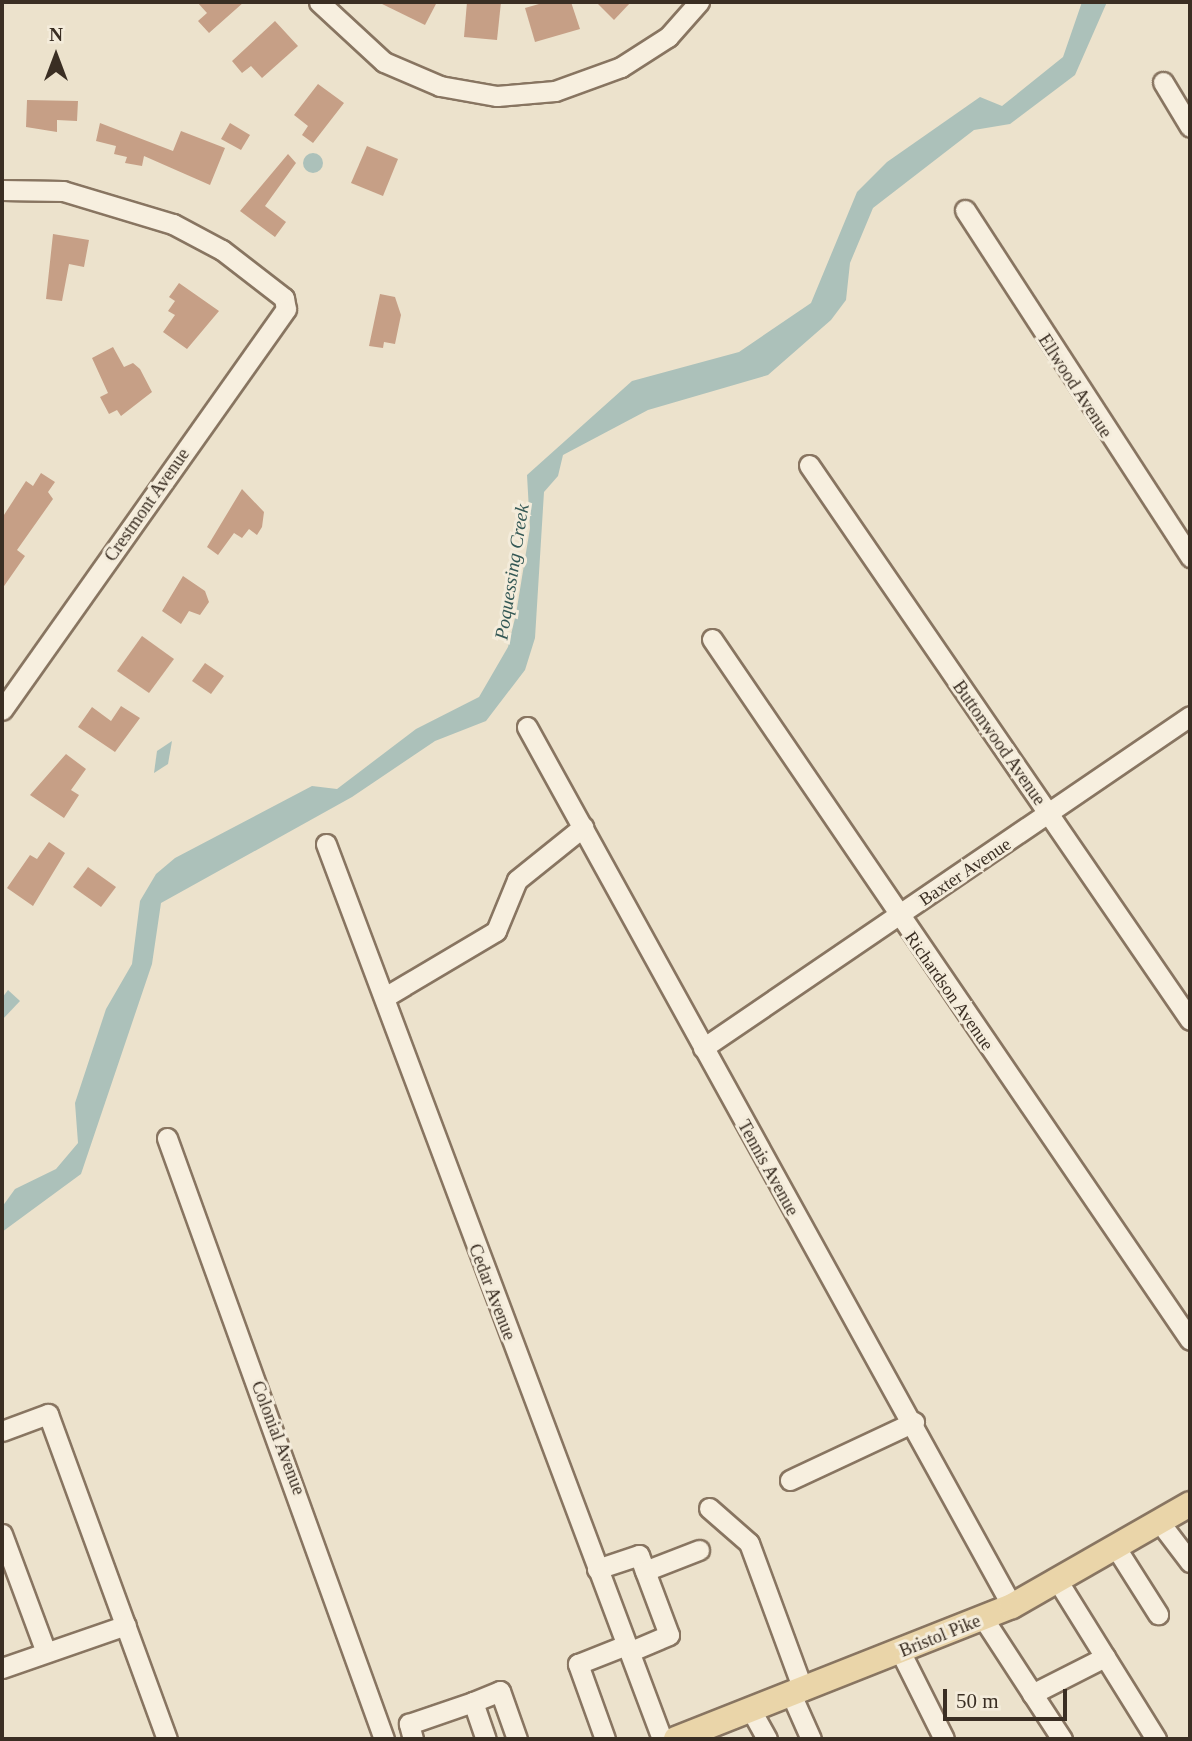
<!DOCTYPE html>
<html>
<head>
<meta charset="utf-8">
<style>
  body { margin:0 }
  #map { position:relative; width:1192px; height:1741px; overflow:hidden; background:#ece2cc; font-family:"Times New Roman",serif }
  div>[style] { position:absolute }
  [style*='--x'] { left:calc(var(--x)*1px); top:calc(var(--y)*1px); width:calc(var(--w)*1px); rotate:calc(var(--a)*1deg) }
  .water>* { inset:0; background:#acc1ba }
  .round { border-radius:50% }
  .building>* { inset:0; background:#c69f86 }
  .roads { filter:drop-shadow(2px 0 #887561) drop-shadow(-2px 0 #887561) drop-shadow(0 2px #887561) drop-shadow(0 -2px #887561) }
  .minor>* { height:19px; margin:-9.5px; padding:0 9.5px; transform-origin:9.5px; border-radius:9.5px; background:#f7efdf }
  .major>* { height:24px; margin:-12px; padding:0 12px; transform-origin:12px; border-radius:12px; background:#ead5a9 }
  span { translate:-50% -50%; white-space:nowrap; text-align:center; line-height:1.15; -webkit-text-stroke:6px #f4ecdb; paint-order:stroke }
  .street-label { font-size:18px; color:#3a2e23 }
  .water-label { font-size:19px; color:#345855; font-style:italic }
  .frame { position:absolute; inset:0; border:4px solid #3a2e23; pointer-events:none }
  .north { position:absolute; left:21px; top:21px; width:70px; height:70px; -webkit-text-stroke:5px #f4ecdb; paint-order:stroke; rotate:0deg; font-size:19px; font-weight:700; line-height:28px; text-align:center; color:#3a2e23 }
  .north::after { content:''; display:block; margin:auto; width:24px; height:32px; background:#3a2e23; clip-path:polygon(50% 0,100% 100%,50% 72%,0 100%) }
  .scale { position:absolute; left:943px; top:1689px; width:124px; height:32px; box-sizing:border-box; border:4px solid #3a2e23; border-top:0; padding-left:9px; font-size:21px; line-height:24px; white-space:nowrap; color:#3a2e23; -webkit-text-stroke:5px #f4ecdb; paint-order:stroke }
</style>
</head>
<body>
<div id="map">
  <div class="water">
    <div style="clip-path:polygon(1082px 2px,1107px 2px,1075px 75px,1010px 124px,974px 130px,873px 208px,850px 263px,846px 300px,831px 320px,768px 375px,648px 410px,563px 455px,558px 476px,544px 492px,535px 638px,525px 670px,486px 721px,435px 741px,352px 797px,161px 903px,152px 964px,81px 1174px,2px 1232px,2px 1207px,15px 1189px,56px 1169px,78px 1143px,75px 1103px,106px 1009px,132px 964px,140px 901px,156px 874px,175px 858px,312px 786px,337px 789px,416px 729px,479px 697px,508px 647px,516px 614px,530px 528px,527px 475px,632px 381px,739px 352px,811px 303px,857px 192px,887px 162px,980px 97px,1002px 106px,1063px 57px)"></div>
    <div class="round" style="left:303px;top:153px;width:20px;height:20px"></div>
    <div style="clip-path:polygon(172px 741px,168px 764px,154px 773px,157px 751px)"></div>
    <div style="clip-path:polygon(8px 990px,20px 1001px,2px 1020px,2px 998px)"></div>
  </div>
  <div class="building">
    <div style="clip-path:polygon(197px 2px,244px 2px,209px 33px,198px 21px,207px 13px)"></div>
    <div style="clip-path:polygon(378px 2px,437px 2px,425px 25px)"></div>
    <div style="clip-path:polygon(467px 2px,501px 2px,497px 40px,464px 37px)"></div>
    <div style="clip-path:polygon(546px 2px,571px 2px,580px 29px,535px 42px,525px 8px)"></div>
    <div style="clip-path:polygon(596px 2px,631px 2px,614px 20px)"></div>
    <div style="clip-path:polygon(275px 21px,298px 46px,262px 78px,251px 66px,242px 73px,232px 61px)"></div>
    <div style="clip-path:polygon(318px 84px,344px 103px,313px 143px,302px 135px,308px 126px,294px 115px)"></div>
    <div style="clip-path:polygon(27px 100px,78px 101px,77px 121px,57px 120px,57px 132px,26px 127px)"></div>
    <div style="clip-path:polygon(100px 123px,173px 151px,181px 131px,225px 148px,210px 185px,144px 156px,142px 166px,125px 163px,127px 157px,114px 154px,116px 146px,96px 141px)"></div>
    <div style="clip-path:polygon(230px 123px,250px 135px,241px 150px,221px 139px)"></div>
    <div style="clip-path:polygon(367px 146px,398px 159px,383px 196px,351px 183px)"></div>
    <div style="clip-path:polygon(288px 154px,296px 163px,265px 206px,286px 222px,275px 237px,240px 211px)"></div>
    <div style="clip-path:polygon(53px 234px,89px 240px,84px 267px,69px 264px,62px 301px,46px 299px)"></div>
    <div style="clip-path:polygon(179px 283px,219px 311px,187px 349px,163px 332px,175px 315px,168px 311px,175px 301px,169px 297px)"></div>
    <div style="clip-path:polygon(380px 294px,395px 297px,401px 315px,395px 344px,384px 342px,383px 348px,369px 346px)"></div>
    <div style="clip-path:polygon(113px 347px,124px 367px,133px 363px,140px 369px,152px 392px,121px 416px,117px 410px,109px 414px,100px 397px,108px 393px,92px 358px)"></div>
    <div style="clip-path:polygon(41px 473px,55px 482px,48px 492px,53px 499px,17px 550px,25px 556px,2px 589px,2px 518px,26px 481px,33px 486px)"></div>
    <div style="clip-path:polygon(242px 489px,264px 512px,262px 527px,257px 535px,249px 529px,242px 538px,234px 533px,218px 555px,207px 547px)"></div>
    <div style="clip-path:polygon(183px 576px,205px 591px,209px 602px,200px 615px,189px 611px,181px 624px,162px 611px)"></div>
    <div style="clip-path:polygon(142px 636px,174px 659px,149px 693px,117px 671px)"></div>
    <div style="clip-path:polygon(205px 663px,224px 676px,211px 694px,192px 681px)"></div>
    <div style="clip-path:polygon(121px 706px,140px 718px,115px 752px,78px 727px,92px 707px,111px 721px)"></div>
    <div style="clip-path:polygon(66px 754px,86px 769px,71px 790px,79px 795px,64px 818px,30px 795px)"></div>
    <div style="clip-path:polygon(49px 842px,65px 853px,33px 906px,7px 888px,30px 855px,37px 859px)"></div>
    <div style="clip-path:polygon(88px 867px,116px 887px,101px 907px,73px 887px)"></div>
  </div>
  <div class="roads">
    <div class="minor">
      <div style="--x:319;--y:2;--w:88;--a:42.7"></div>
      <div style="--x:384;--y:62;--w:61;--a:23.2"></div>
      <div style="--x:440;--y:86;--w:58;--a:10"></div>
      <div style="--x:497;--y:96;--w:58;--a:-4.9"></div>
      <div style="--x:555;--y:91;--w:70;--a:-20"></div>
      <div style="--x:621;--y:67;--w:56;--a:-32.6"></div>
      <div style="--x:668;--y:37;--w:47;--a:-48.5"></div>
      <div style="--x:1163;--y:82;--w:52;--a:59"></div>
      <div style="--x:2;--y:190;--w:61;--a:0.9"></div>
      <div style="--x:63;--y:191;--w:115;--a:16.7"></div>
      <div style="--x:173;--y:224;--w:55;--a:28"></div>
      <div style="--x:222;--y:250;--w:78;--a:37.7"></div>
      <div style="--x:284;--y:298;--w:11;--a:80"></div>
      <div style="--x:286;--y:309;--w:491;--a:125.3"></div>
      <div style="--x:965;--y:210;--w:414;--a:57"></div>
      <div style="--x:809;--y:465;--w:673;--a:55.53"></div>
      <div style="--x:712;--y:639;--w:848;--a:55.71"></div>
      <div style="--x:527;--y:727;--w:1004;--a:61.11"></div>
      <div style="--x:326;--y:844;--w:956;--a:69.42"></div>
      <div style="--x:385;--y:997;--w:129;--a:-30.7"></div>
      <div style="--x:496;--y:931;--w:55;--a:-67.6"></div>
      <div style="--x:517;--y:880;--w:85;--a:-38.8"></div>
      <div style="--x:703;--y:1048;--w:589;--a:-34.28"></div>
      <div style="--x:167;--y:1138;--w:639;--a:70.15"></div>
      <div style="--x:2;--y:1431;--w:49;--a:-20.3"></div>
      <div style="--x:48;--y:1414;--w:346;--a:69.9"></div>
      <div style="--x:790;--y:1480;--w:137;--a:-25.1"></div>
      <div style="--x:709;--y:1508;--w:53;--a:41.2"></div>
      <div style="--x:749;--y:1543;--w:157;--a:69.8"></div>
      <div style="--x:1161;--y:1524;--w:48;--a:52.7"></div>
      <div style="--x:2;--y:1534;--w:126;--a:69.6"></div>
      <div style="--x:1118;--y:1551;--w:75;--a:57.6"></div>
      <div style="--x:597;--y:1569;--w:44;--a:-18.4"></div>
      <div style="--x:639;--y:1555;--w:85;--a:69.4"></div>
      <div style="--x:669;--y:1635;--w:43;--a:157"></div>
      <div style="--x:645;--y:1571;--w:58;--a:-21.3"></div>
      <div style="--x:1059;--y:1583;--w:184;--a:58.1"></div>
      <div style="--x:983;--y:1618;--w:145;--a:56.9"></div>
      <div style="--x:900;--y:1651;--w:98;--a:63.4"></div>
      <div style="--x:2;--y:1668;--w:131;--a:-19.1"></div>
      <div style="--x:791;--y:1694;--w:49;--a:66"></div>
      <div style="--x:1032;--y:1694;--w:82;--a:-26.9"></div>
      <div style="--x:473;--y:1702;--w:29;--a:-22"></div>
      <div style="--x:500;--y:1691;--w:51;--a:70.5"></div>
      <div style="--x:751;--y:1710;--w:33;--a:61"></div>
      <div style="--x:413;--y:1739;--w:16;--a:-105"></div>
      <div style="--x:409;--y:1724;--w:68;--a:-19"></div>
      <div style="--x:473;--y:1702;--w:39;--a:71"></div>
      <div style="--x:605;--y:1739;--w:80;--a:-109.8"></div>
      <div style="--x:578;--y:1664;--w:52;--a:-21.6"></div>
    </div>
    <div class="major">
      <div style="--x:676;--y:1739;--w:361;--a:-21.6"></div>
      <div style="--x:1012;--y:1606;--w:205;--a:-29.8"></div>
    </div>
  </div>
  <div class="street-label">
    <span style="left:1075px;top:386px;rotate:57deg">Ellwood Avenue</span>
    <span style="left:147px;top:505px;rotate:-55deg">Crestmont Avenue</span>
    <span style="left:999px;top:743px;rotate:55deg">Buttonwood Avenue</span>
    <span style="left:965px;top:872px;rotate:-34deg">Baxter Avenue</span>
    <span style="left:949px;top:991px;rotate:55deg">Richardson Avenue</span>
    <span style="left:768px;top:1168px;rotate:61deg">Tennis Avenue</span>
    <span style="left:492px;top:1292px;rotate:69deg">Cedar Avenue</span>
    <span style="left:278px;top:1438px;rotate:69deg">Colonial Avenue</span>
    <span style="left:940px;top:1636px;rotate:-22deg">Bristol Pike</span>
  </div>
  <div class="water-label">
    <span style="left:512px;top:572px;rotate:-81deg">Poquessing Creek</span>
  </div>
  <div class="frame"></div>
  <div class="north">N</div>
  <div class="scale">50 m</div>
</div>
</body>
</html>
